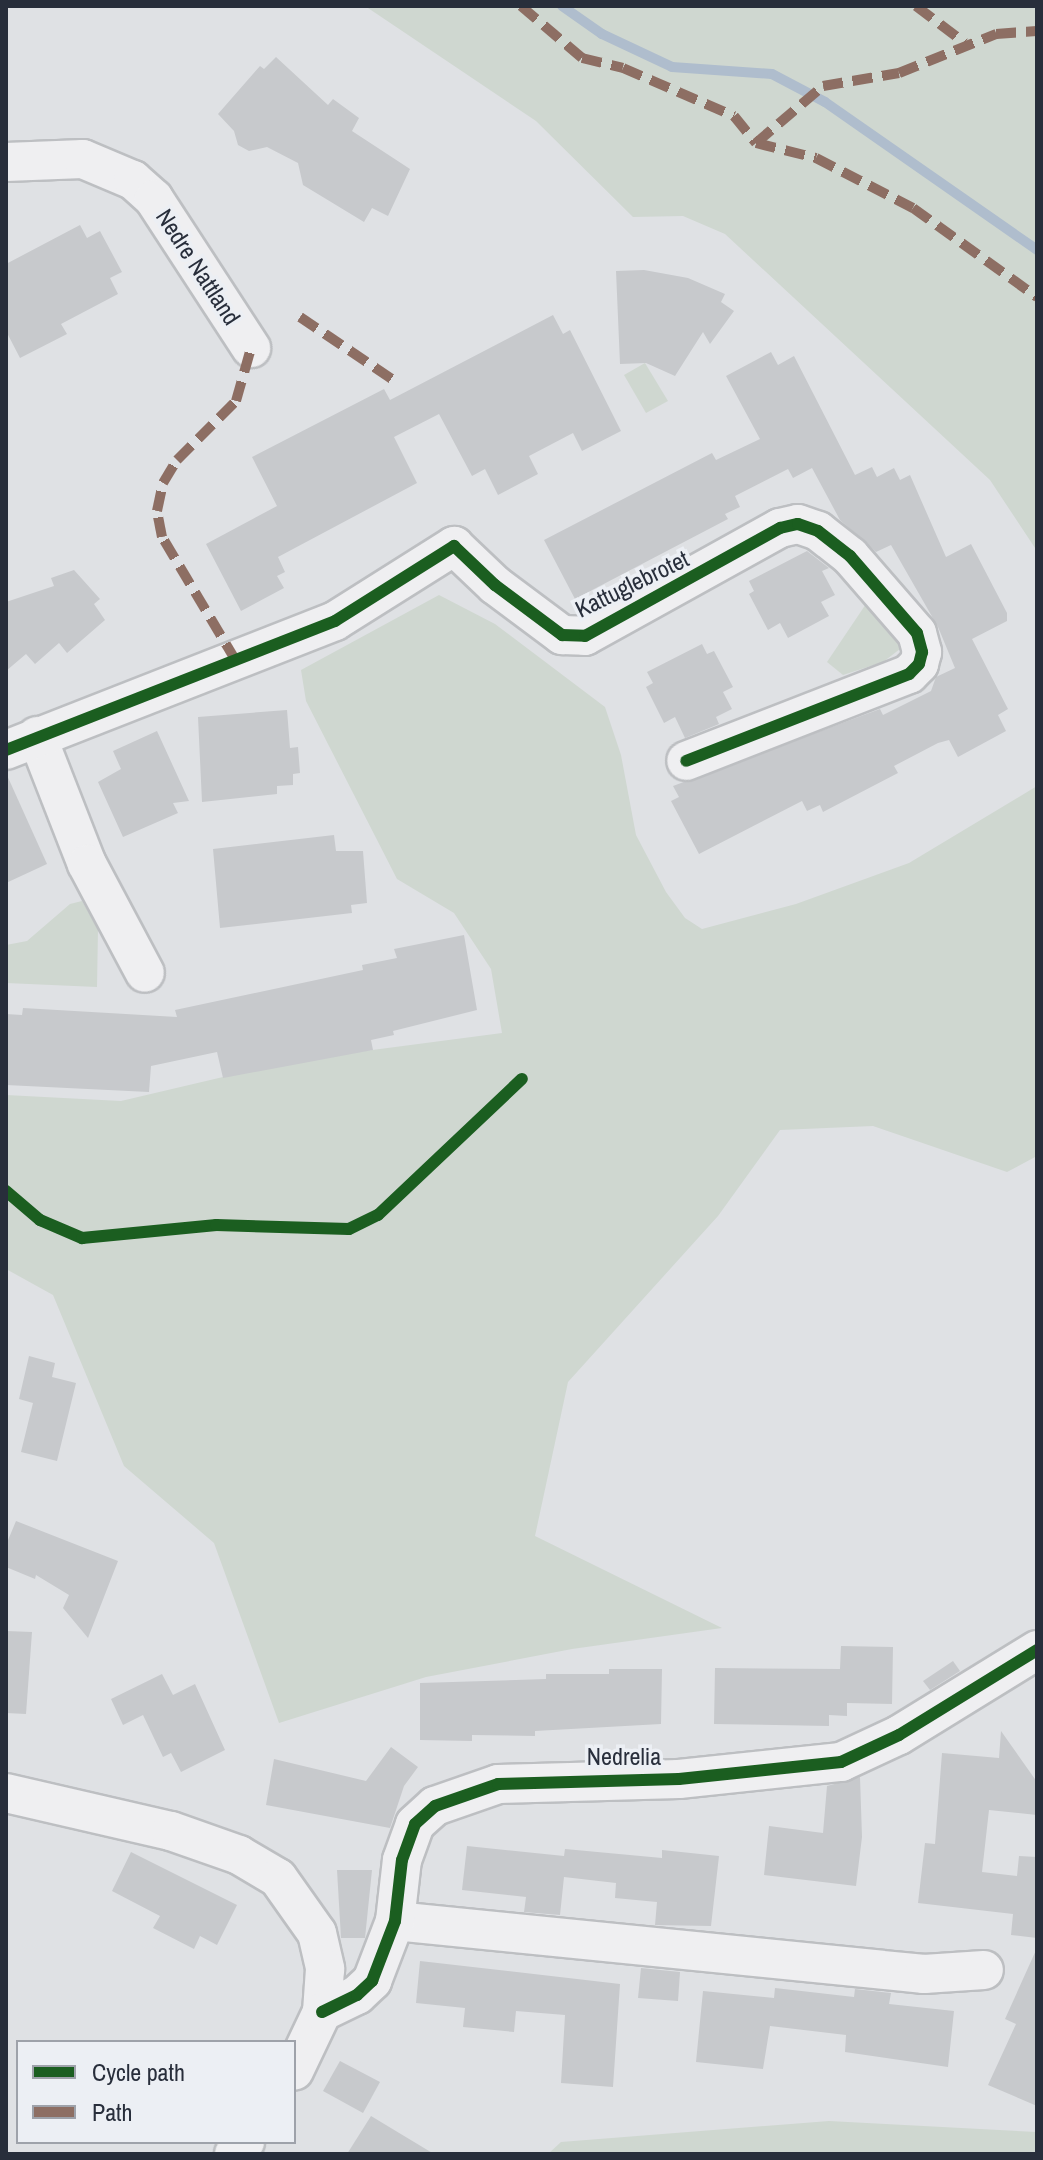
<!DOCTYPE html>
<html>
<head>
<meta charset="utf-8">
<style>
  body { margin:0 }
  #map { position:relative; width:1043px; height:2160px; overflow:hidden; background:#dfe1e4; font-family:"Archivo Narrow",sans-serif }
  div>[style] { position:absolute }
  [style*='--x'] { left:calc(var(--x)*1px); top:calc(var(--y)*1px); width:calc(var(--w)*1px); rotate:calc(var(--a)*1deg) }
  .green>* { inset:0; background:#cfd7d0 }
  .stream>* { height:10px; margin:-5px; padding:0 5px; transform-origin:5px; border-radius:5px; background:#afbdcd }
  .building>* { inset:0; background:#c7c9cc }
  .roads { filter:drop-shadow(2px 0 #bdbfc2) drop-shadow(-2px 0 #bdbfc2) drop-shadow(0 2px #bdbfc2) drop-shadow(0 -2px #bdbfc2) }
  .street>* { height:38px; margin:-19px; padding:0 19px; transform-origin:19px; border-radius:19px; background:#efeff1 }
  .quiet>* { height:10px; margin-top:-5px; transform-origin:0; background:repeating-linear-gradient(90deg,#8d6e63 0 20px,transparent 0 30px) }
  .cycleway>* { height:12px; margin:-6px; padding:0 6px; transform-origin:6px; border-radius:6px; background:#1b5e20 }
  span { translate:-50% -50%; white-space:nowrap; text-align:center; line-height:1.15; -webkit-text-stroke:7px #eceff4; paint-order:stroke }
  .street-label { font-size:24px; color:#282e3b }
  .frame { position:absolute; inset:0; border:8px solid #282e3b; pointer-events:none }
  .legend { position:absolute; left:16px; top:2040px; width:280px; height:104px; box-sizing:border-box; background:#eceff4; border:2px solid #9ea2aa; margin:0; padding:10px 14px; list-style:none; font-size:24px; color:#282e3b }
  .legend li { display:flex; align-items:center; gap:16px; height:40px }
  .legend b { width:40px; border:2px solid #9ea2aa }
</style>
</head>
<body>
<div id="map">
  <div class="green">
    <div style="clip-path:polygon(365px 6px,1037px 6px,1037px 551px,990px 480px,725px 234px,683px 216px,633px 217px,536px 121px)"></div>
    <div style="clip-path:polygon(645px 363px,668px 401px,646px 413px,624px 375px)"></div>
    <div style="clip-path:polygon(439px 595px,495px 624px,605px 707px,621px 755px,636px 835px,666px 892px,685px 918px,702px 929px,796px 904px,909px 863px,1037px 786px,1037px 1156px,1007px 1172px,873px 1126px,780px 1130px,718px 1216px,568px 1382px,535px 1536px,722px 1628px,572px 1649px,426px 1677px,279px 1723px,214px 1543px,124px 1466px,53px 1295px,6px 1269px,6px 1095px,121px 1101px,296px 1060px,502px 1033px,491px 969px,454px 913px,397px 879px,306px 701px,301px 670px)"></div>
    <div style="clip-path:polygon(872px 595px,900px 638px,900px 649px,883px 662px,843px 675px,827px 662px)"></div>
    <div style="clip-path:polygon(82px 901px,98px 929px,97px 987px,6px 983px,6px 945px,27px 941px,70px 904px)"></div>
    <div style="clip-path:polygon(829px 2121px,1037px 2132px,1037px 2154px,548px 2154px,561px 2142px)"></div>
  </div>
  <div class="stream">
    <div style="--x:562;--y:6;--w:49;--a:35"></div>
    <div style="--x:602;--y:34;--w:77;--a:25.2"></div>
    <div style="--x:672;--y:67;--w:100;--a:4"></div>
    <div style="--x:772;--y:74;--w:60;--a:27.8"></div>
    <div style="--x:825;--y:102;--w:259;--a:34.9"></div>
  </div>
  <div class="building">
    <div style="clip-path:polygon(276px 57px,328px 105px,333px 99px,359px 118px,352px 131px,410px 169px,388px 216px,372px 208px,364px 222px,303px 185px,298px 163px,267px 147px,249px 151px,238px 145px,234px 131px,218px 114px,260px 66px,264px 69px)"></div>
    <div style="clip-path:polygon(80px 225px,87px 238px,100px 231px,122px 272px,110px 278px,118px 294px,61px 324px,67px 334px,20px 358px,6px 331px,6px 264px)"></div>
    <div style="clip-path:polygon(644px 270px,688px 278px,725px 294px,721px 302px,734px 311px,710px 344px,703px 332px,675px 376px,646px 363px,620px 364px,616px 271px)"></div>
    <div style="clip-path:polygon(553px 315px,563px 334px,570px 330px,621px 431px,582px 451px,573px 433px,529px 456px,538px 474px,498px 495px,485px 469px,472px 476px,439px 414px,394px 437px,417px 483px,278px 557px,285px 572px,277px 576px,284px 588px,241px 611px,206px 544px,277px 506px,252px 457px,384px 389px,390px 400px)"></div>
    <div style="clip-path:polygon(771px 352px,778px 365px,794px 356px,855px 475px,872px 467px,877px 477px,894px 468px,900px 480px,910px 475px,946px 557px,971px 544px,1007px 613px,1007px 621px,972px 639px,1008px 709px,998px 715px,1006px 731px,958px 757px,949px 740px,938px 743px,894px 766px,898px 773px,823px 812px,820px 805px,807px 811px,802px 801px,699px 854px,671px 801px,679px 797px,673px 786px,880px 709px,883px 715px,931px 691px,936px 677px,955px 668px,938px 627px,891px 545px,876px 552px,840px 520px,812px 468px,793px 478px,788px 469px,735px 496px,740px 507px,725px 514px,728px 519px,575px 599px,544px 540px,712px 453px,716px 460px,760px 439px,726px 376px)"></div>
    <div style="clip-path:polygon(807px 551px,829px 568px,822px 571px,835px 595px,821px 602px,829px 616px,788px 638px,780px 623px,768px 630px,749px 594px,754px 591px,749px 581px)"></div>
    <div style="clip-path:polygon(74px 570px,100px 599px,94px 604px,105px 620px,67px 653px,59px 643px,35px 664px,26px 654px,6px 671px,6px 602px,54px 586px,51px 578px)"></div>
    <div style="clip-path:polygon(702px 644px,707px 654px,714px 651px,733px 687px,723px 692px,732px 709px,716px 717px,719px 724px,685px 738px,675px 717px,664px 723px,646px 687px,653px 683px,647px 672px)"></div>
    <div style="clip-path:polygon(287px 710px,290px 748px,298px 747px,300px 773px,293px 774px,293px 785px,277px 786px,277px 794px,202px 802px,198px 717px)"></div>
    <div style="clip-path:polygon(157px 731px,189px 801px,173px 803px,178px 813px,123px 837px,98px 782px,121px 769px,113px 751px)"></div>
    <div style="clip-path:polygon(6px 773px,47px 864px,6px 883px)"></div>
    <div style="clip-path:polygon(334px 835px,336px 851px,363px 851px,367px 903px,351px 905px,352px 913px,220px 928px,213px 849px)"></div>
    <div style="clip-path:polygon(464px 935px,477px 1010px,393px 1031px,394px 1035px,371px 1040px,373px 1050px,223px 1078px,217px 1052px,151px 1066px,149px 1092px,6px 1085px,6px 1014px,22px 1015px,23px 1008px,177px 1017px,175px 1010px,363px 970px,362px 965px,397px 958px,394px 949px)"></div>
    <div style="clip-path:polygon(29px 1356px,55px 1363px,52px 1377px,76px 1383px,57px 1461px,21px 1452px,33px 1403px,19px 1399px)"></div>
    <div style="clip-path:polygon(16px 1521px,118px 1561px,88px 1638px,63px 1608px,69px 1595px,36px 1575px,35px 1579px,6px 1567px,6px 1545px)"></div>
    <div style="clip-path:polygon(6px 1631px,32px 1632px,26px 1714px,6px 1713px)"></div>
    <div style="clip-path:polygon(841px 1646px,893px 1647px,892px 1704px,847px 1703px,847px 1716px,829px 1715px,829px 1726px,714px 1724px,715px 1668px,840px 1669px)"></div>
    <div style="clip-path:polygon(953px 1661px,960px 1671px,930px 1690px,923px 1681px)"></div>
    <div style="clip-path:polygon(609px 1669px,662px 1669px,661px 1724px,535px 1731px,535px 1736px,472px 1735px,472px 1741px,420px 1740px,420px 1683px,546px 1679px,546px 1674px,609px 1674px)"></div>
    <div style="clip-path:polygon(162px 1674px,173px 1695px,195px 1684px,225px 1750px,181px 1772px,171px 1753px,163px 1757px,143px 1715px,123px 1725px,111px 1699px)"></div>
    <div style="clip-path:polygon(1001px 1731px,1037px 1782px,1037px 1815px,989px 1810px,982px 1872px,1017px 1876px,1019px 1856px,1037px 1857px,1037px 1938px,1011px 1935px,1013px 1914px,918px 1903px,925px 1843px,935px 1844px,942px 1753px,999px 1758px)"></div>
    <div style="clip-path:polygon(391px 1747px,418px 1767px,404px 1786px,390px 1828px,266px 1805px,274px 1759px,366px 1781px)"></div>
    <div style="clip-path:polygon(860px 1777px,862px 1837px,856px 1886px,764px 1875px,769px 1826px,823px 1833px,827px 1786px)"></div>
    <div style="clip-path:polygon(467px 1846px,564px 1856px,565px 1849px,662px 1858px,662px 1850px,719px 1856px,711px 1926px,655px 1925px,657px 1902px,615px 1898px,616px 1883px,564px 1877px,560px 1915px,524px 1912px,526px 1897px,462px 1890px)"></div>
    <div style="clip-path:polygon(131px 1852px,237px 1905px,217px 1945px,200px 1936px,194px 1949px,153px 1928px,160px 1916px,112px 1891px)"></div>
    <div style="clip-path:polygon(337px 1870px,372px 1870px,365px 1938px,341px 1938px)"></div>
    <div style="clip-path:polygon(1037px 1948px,1037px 2106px,988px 2085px,1016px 2024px,1005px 2019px)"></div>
    <div style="clip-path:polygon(420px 1961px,620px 1984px,613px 2087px,561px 2083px,565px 2015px,516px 2011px,514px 2032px,463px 2027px,465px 2008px,416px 2003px)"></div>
    <div style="clip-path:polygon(641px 1968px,680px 1972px,678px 2001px,638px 1998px)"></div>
    <div style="clip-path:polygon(775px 1988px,854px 1997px,855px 1989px,891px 1993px,889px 2004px,954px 2011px,948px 2067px,845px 2052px,846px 2035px,770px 2026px,763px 2069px,696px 2062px,703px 1991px,774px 1998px)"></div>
    <div style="clip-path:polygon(340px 2061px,380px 2082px,363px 2113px,323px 2091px)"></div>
    <div style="clip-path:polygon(371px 2116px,434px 2154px,347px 2154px)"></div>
  </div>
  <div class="roads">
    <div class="street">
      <div style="--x:6;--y:162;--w:77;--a:-2.2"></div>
      <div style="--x:83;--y:159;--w:54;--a:22.8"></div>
      <div style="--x:133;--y:180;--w:28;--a:42"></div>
      <div style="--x:154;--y:199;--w:178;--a:56.9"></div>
      <div style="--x:37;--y:736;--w:137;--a:68.7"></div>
      <div style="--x:87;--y:864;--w:123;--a:62"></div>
      <div style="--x:6;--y:750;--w:353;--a:-21.4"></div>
      <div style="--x:335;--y:621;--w:141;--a:-32.2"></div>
      <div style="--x:454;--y:546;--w:57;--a:43.6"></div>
      <div style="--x:495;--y:585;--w:84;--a:36.7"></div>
      <div style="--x:562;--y:635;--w:23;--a:2"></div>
      <div style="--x:585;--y:636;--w:223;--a:-29"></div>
      <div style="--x:780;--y:528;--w:18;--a:-13"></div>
      <div style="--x:798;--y:524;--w:21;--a:19"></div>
      <div style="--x:818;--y:531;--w:41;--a:38"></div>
      <div style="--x:850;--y:556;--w:102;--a:49"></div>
      <div style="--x:917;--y:633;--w:20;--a:75"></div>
      <div style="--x:922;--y:652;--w:12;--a:104"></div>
      <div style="--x:919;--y:664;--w:14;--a:135"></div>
      <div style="--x:909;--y:674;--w:239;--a:158.7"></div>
      <div style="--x:6;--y:1793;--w:169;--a:13"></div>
      <div style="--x:171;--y:1831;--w:72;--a:19.4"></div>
      <div style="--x:239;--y:1855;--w:45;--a:30.5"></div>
      <div style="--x:278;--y:1878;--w:67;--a:54.7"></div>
      <div style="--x:317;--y:1933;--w:37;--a:77"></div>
      <div style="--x:325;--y:1969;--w:43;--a:94"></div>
      <div style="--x:322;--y:2012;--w:65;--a:115.4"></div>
      <div style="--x:395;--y:1921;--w:532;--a:5.72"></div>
      <div style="--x:924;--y:1974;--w:60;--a:-3.8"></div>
      <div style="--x:322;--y:2012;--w:39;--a:-26"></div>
      <div style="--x:357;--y:1995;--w:21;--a:-43"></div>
      <div style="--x:372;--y:1981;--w:64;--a:-69"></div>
      <div style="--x:395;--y:1921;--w:61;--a:-83.5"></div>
      <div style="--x:402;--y:1860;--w:38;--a:-70"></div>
      <div style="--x:415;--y:1824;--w:27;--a:-42"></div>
      <div style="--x:435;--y:1806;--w:67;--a:-19.2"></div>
      <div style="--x:498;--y:1784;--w:181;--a:-1.6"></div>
      <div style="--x:679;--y:1779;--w:163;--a:-6"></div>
      <div style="--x:841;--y:1762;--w:64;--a:-25"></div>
      <div style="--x:899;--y:1735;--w:162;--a:-31.6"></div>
      <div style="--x:234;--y:2154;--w:16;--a:-47"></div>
    </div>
  </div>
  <div class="quiet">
    <div style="--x:521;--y:6;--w:80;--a:40.4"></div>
    <div style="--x:582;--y:58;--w:42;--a:13.7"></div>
    <div style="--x:623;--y:68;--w:121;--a:23.4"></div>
    <div style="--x:734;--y:116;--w:35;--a:51"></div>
    <div style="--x:756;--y:143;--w:62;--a:14"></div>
    <div style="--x:816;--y:158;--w:109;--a:27.3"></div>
    <div style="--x:913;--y:208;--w:153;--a:35.7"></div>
    <div style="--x:916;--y:6;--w:61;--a:37.1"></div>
    <div style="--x:756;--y:143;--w:88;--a:-40.4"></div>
    <div style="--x:823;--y:86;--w:77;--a:-9.7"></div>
    <div style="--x:899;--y:73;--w:105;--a:-21.9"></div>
    <div style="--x:996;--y:34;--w:41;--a:-4.2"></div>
    <div style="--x:300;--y:317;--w:115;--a:34"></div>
    <div style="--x:236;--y:661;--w:144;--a:-120.8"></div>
    <div style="--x:162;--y:537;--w:26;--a:-101"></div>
    <div style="--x:157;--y:511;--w:29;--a:-78"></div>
    <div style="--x:163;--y:483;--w:27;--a:-59"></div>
    <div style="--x:177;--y:460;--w:83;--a:-45"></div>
    <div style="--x:236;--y:401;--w:55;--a:-74.2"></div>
  </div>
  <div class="cycleway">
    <div style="--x:6;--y:750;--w:353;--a:-21.4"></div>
    <div style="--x:335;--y:621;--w:141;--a:-32.2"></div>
    <div style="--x:454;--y:546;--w:57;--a:43.6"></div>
    <div style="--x:495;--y:585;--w:84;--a:36.7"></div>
    <div style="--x:562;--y:635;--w:23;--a:2"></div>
    <div style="--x:585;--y:636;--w:223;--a:-29"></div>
    <div style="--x:780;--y:528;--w:18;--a:-13"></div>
    <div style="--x:798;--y:524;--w:21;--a:19"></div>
    <div style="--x:818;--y:531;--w:41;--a:38"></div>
    <div style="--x:850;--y:556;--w:102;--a:49"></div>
    <div style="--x:917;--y:633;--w:20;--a:75"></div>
    <div style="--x:922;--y:652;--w:12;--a:104"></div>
    <div style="--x:919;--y:664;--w:14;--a:135"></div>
    <div style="--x:909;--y:674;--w:239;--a:158.7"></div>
    <div style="--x:6;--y:1191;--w:45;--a:40.5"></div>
    <div style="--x:40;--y:1220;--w:46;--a:23.2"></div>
    <div style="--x:82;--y:1238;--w:135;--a:-5.5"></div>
    <div style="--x:216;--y:1225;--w:133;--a:1.7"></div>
    <div style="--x:349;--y:1229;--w:32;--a:-26"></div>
    <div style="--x:378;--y:1215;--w:198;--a:-43.4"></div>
    <div style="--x:322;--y:2012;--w:39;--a:-26"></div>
    <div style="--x:357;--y:1995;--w:21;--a:-43"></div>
    <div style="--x:372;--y:1981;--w:64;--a:-69"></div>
    <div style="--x:395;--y:1921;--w:61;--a:-83.5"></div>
    <div style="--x:402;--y:1860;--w:38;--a:-70"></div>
    <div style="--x:415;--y:1824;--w:27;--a:-42"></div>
    <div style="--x:435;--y:1806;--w:67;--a:-19.2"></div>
    <div style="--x:498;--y:1784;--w:181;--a:-1.6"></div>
    <div style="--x:679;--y:1779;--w:163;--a:-6"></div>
    <div style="--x:841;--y:1762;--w:64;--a:-25"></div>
    <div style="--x:899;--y:1735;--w:162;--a:-31.6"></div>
  </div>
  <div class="street-label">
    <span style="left:198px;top:267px;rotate:57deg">Nedre Nattland</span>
    <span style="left:632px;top:584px;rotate:-26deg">Kattuglebrotet</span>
    <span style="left:624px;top:1757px">Nedrelia</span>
  </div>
  <div class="frame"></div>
  <ul class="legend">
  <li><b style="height:10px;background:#1b5e20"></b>Cycle path</li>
  <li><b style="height:10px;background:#8d6e63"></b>Path</li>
  </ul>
</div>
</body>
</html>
